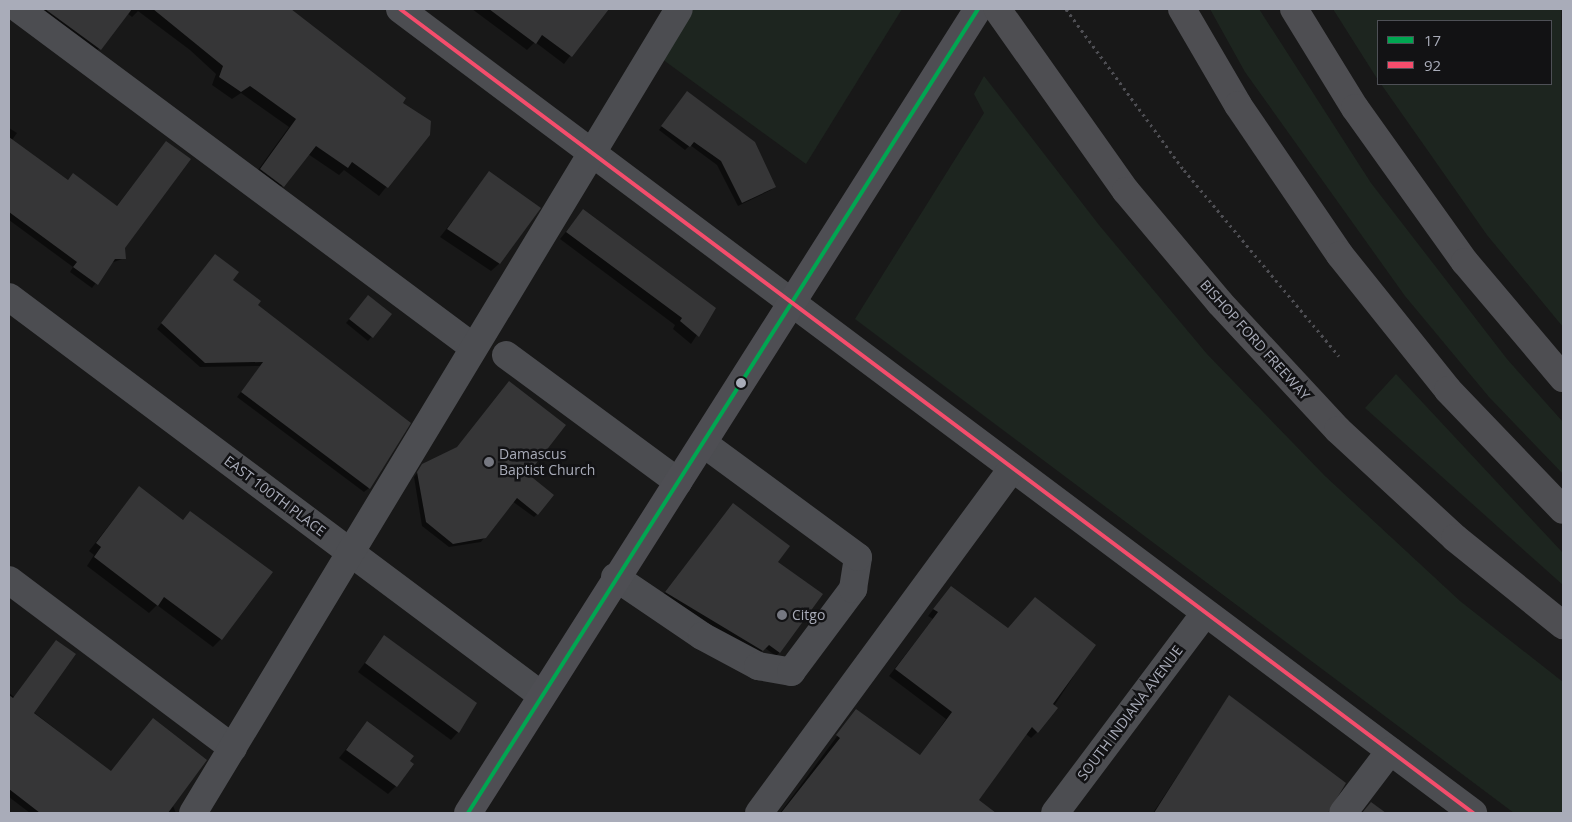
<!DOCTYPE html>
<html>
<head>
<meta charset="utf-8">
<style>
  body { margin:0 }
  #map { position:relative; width:1572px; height:822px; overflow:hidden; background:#181818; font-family:"Open Sans",sans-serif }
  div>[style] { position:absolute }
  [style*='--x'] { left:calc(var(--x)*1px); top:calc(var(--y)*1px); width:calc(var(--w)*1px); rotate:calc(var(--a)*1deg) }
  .green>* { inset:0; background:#1d251f }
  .shadow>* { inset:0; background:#0007 }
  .building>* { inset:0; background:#363637 }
  .path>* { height:3px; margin-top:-1.5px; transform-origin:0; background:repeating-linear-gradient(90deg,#4e4e53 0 2.5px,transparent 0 6.5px) }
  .minor>* { height:28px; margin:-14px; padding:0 14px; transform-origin:14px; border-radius:14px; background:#4c4d51 }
  .major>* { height:28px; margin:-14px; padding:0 14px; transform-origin:14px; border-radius:14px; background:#4e4e53 }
  .highway>* { height:28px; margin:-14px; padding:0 14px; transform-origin:14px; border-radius:14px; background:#4e4e52 }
  .bus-1>* { height:4px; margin:-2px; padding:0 2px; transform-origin:2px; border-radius:2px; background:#00a651 }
  .bus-2>* { height:4px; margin:-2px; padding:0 2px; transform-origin:2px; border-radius:2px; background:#f44d6c }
  .dots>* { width:14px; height:14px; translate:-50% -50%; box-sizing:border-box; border:2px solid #121214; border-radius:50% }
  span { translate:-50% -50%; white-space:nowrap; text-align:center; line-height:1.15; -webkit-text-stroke:5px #121214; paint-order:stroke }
  .street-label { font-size:14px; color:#a9acb9 }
  .poi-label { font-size:14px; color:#a9acb9 }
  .left { translate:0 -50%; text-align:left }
  .frame { position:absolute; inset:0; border:10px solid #a9acb9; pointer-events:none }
  .legend { position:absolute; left:1377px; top:20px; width:175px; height:65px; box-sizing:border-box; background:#121214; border:1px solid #4e5056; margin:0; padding:6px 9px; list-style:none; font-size:15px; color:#a9acb9 }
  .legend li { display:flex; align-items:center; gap:10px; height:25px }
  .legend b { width:25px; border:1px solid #4e5056 }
</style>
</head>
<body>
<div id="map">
  <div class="green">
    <div style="clip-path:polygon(692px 9px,902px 9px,806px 164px,662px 59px)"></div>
    <div style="clip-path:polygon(1210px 9px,1259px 9px,1371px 183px,1507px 359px,1563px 422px,1563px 474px,1489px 397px,1405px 296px,1245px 72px)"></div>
    <div style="clip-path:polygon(1333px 9px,1561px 9px,1563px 327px,1487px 235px,1381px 84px,1551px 84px,1551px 21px,1378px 21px,1378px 80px)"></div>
    <div style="clip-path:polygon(984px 76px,1099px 225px,1207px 354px,1325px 476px,1460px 601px,1563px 682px,1563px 813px,1514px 813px,855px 319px,984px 113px,974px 94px)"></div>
    <div style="clip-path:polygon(1396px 374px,1563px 553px,1563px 585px,1365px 408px)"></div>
  </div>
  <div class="shadow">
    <div style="clip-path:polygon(32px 9px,181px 9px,180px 17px,186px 9px,286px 9px,404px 98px,401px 103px,428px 135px,379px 196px,344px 170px,339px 175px,308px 154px,275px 194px,253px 177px,289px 127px,241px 93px,232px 99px,212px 85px,216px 74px,190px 50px,138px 11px,132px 17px,127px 13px,92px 57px)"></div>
    <div style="clip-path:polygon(472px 9px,606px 9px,564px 64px,535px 42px,527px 50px)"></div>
    <div style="clip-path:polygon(683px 97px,774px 186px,771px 190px,738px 206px,717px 165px,690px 145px,685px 150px,659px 130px)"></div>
    <div style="clip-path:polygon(9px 128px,17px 133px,12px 140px,67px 181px,73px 175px,116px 207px,162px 147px,123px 248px,125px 258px,111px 263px,92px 288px,70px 272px,73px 267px,9px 220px)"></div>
    <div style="clip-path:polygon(490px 173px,500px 263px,491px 271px,440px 237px)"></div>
    <div style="clip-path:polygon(583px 211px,715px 308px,691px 344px,673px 329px,675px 325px,560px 239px)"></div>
    <div style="clip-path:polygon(211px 260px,256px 305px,369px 488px,364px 492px,237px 397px,261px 366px,200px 367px,157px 329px)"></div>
    <div style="clip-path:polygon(365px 301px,391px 314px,368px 341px,346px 323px)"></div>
    <div style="clip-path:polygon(457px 449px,526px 474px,537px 514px,534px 517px,512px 501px,481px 542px,449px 547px,422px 526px,414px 477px,423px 465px)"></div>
    <div style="clip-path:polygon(139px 487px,182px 521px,190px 513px,221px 639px,213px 647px,157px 605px,149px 613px,87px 566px,94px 555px,89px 551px)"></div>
    <div style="clip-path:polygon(730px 508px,776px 562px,780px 652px,776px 656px,765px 648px,758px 654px,662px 596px)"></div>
    <div style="clip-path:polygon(945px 594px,1007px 630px,1035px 598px,1094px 645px,1037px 732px,1031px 738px,1026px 734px,969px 813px,851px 813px,831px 798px,820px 813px,780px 813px,856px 711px,920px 756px,946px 719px,889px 676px,933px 619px,928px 616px)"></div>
    <div style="clip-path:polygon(384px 637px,458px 732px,451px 740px,358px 672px)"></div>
    <div style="clip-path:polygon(9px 693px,111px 772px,173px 806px,176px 813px,30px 813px,9px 797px)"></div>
    <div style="clip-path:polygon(1229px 697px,1326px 810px,1327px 813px,1249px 813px,1236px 805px,1231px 813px,1153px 813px)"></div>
    <div style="clip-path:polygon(367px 723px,396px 786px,388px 794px,339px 758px)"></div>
  </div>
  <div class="building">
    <div style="clip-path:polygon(45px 9px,132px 9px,101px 50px)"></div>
    <div style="clip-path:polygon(153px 9px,291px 9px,406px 98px,403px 103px,431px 121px,430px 135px,388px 188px,352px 162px,348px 168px,316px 146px,284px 187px,260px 169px,296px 119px,250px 86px,241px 92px,219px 77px,223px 66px)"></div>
    <div style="clip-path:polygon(489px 9px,609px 9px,572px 57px,542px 35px,536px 44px)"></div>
    <div style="clip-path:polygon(687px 91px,755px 142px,776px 187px,742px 203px,721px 161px,694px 142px,690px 147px,661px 126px)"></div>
    <div style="clip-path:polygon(9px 137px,68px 180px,73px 173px,117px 206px,166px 141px,191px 159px,125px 248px,126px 259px,115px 259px,98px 285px,73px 267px,77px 262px,9px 212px)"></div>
    <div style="clip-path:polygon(489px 171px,541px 208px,500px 264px,447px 229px)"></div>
    <div style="clip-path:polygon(583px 209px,716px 308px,699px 337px,680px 321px,682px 318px,566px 232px)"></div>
    <div style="clip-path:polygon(215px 254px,239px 272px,233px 280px,261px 301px,258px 305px,411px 423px,370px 489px,241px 392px,263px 362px,205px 363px,161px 323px)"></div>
    <div style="clip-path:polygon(368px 295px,392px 314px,373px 338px,349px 319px)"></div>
    <div style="clip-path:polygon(509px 381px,566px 425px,528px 474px,554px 495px,538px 515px,517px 498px,486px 538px,453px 544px,426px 522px,417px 472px,422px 464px,457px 447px)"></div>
    <div style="clip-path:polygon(139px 486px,183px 520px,190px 511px,273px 572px,222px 640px,164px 597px,158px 606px,94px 557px,101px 547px,96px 543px)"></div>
    <div style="clip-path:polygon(733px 503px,790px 546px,778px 562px,823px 594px,780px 653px,769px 645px,763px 651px,665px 592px)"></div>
    <div style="clip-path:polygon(951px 586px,1008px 628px,1035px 597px,1096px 645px,1053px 704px,1058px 708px,1038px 733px,1032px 727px,979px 800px,996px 813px,781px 813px,840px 738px,836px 735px,856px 709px,920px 755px,952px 712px,895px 669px,938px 612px,933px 609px)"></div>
    <div style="clip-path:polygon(384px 635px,477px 703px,459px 733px,365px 663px)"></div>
    <div style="clip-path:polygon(56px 640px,76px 654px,34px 713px,111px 771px,153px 718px,207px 760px,168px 813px,40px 813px,9px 789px,9px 695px,13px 698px)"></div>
    <div style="clip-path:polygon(1229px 695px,1346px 783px,1328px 813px,1154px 813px)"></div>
    <div style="clip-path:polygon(367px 721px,414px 756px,410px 761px,414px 764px,397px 787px,346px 750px)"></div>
    <div style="clip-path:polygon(1371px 802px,1386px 813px,1362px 813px)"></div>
  </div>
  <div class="path">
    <div style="--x:1066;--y:9;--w:200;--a:53.8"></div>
    <div style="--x:1184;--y:170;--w:242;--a:50.2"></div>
  </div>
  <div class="minor">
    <div style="--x:19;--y:9;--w:566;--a:36.67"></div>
    <div style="--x:400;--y:9;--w:1341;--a:36.84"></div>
    <div style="--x:9;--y:297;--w:664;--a:36.8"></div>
    <div style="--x:506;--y:355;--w:214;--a:36.4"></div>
    <div style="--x:615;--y:577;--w:105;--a:34.1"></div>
    <div style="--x:702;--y:636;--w:64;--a:28.2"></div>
    <div style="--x:758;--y:666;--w:34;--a:10"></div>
    <div style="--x:791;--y:672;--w:104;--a:-53.2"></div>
    <div style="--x:853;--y:589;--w:32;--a:-81"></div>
    <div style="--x:858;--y:557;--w:192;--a:-143.7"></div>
    <div style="--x:9;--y:580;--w:280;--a:36.9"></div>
    <div style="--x:193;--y:813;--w:939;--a:-58.85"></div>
    <div style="--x:759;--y:813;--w:426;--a:-53.7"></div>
    <div style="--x:1055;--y:813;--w:250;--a:-53.1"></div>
    <div style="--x:1343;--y:813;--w:78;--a:-52.8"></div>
  </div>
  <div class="major">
    <div style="--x:468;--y:813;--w:952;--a:-57.61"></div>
  </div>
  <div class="highway">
    <div style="--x:997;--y:9;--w:223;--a:54.7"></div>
    <div style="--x:1126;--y:191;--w:146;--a:50"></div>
    <div style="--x:1220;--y:303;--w:173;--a:47.1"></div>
    <div style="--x:1338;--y:430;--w:159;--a:42.7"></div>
    <div style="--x:1455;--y:538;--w:139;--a:38.9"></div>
    <div style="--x:1182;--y:9;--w:111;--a:59.7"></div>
    <div style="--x:1238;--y:105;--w:181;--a:55.8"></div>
    <div style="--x:1340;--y:255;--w:173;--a:51.3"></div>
    <div style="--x:1448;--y:390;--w:166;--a:46.2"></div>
    <div style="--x:1294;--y:9;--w:116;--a:58.4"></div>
    <div style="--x:1355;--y:108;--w:189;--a:54.5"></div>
    <div style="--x:1465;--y:262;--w:152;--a:49.8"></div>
  </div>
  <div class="bus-1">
    <div style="--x:468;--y:813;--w:952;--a:-57.61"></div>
  </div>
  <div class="bus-2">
    <div style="--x:400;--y:9;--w:1341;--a:36.84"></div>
  </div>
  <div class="dots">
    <div style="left:741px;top:383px;background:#a9acb9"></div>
    <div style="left:489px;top:462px;background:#767881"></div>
    <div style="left:782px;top:615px;background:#767881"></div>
  </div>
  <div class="street-label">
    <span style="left:1255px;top:340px;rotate:48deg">BISHOP FORD FREEWAY</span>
    <span style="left:275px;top:496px;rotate:37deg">EAST 100TH PLACE</span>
    <span style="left:1130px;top:713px;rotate:-53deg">SOUTH INDIANA AVENUE</span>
  </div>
  <div class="poi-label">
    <span class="left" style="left:499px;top:462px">Damascus<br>Baptist Church</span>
    <span class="left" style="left:792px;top:615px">Citgo</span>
  </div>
  <div class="frame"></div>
  <ul class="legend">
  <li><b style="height:6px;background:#00a651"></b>17</li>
  <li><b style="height:6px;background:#f44d6c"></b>92</li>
  </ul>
</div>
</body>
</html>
